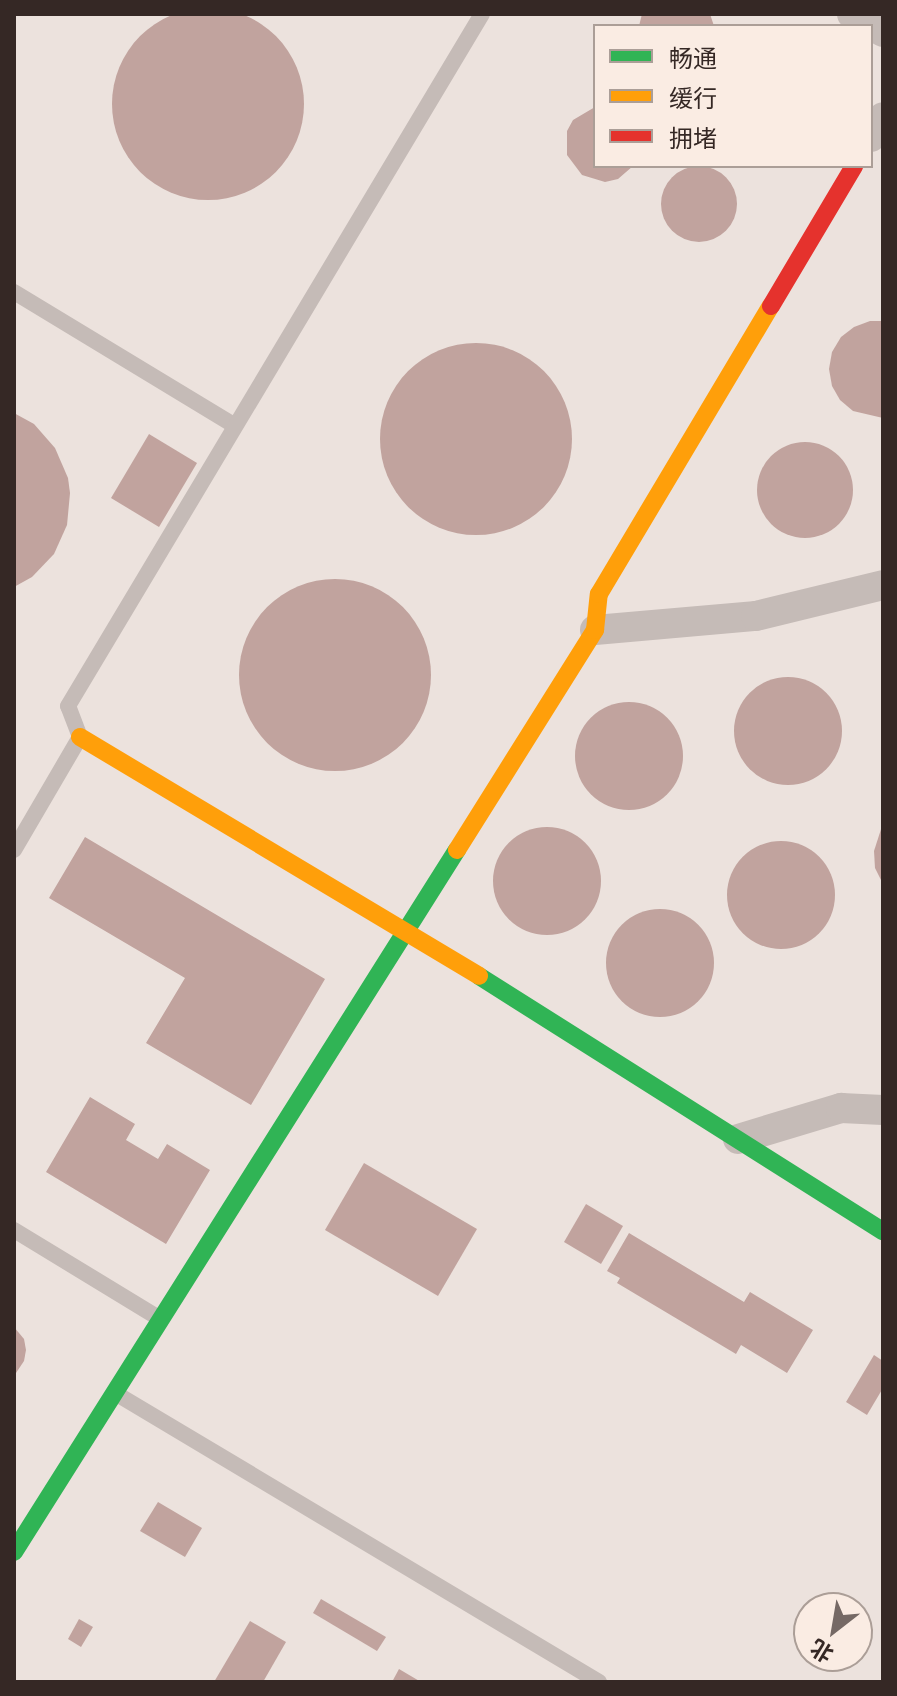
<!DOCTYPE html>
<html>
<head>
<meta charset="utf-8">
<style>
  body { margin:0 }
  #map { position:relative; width:897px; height:1696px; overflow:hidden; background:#ece2dd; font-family:Quicksand,"Noto Sans SC",sans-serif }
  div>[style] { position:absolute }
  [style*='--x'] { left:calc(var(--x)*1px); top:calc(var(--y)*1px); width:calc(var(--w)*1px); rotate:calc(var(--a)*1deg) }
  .building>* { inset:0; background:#c1a39e }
  .round { border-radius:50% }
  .lane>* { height:16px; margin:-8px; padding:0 8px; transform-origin:8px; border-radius:8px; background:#c5bbb7 }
  .street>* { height:30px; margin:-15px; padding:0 15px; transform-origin:15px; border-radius:15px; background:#c5bbb7 }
  .fast>* { height:18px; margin:-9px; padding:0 9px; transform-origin:9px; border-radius:9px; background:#30b455 }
  .slow>* { height:18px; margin:-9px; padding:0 9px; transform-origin:9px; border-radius:9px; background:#ff9f0a }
  .jam>* { height:18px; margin:-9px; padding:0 9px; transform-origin:9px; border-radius:9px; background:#e5322d }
  span { translate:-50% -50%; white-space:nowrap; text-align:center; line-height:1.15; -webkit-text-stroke:6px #faece3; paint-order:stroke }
  .frame { position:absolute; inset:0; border:16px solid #352825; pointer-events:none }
  .legend { position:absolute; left:593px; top:24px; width:280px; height:144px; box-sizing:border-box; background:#faece3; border:2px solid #ab9e97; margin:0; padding:10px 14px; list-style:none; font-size:24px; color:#352825 }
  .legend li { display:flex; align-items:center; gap:16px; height:40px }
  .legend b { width:40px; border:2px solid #ab9e97 }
  .north { position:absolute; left:793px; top:1592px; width:80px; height:80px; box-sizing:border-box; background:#faece3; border:2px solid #ab9e97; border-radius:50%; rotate:211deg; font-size:22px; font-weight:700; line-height:32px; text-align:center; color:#352825 }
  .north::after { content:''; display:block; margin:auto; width:28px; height:36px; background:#756965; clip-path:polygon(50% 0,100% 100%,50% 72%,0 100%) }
</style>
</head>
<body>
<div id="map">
  <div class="building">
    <div class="round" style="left:112px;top:8px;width:192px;height:192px"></div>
    <div style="clip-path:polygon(642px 14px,710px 14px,714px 26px,639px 26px)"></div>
    <div style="clip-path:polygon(595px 107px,595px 166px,633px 166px,618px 179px,605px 182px,582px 175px,567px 155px,567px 131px,573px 120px)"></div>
    <div class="round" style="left:661px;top:166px;width:76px;height:76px"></div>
    <div style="clip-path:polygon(870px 321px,883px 321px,883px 418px,853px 411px,840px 400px,832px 386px,829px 369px,832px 352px,841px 337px,854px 327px)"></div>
    <div class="round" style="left:380px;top:343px;width:192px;height:192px"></div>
    <div style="clip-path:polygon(14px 413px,34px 424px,55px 448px,68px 478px,70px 493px,67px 525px,54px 554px,32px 577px,14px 587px)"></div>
    <div style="clip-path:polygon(149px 434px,197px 463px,159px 527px,111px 498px)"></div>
    <div class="round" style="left:757px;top:442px;width:96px;height:96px"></div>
    <div class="round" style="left:239px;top:579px;width:192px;height:192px"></div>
    <div class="round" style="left:734px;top:677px;width:108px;height:108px"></div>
    <div class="round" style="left:575px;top:702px;width:108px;height:108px"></div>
    <div style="clip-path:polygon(883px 823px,883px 884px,875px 868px,874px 851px)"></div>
    <div class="round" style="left:493px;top:827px;width:108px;height:108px"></div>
    <div style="clip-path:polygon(85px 837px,325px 979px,251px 1105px,146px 1043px,185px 978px,49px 898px)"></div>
    <div class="round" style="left:727px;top:841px;width:108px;height:108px"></div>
    <div class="round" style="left:606px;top:909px;width:108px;height:108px"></div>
    <div style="clip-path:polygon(90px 1097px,135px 1124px,126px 1140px,158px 1159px,167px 1144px,210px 1170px,166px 1244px,46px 1172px)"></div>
    <div style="clip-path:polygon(364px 1163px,477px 1229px,438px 1296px,325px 1230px)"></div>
    <div style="clip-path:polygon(586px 1204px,623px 1226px,601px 1264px,564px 1242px)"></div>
    <div style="clip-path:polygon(629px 1233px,744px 1302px,750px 1292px,813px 1330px,787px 1373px,741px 1345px,736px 1354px,617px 1283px,620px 1278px,607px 1271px)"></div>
    <div style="clip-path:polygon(14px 1327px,24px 1339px,26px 1350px,24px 1361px,14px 1376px)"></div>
    <div style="clip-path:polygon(874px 1355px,883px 1361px,883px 1388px,867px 1415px,846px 1402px)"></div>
    <div style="clip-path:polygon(158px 1502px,202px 1528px,185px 1557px,140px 1531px)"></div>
    <div style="clip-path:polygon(321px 1599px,386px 1637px,377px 1651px,313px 1613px)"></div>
    <div style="clip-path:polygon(79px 1619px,93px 1627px,81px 1647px,68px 1639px)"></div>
    <div style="clip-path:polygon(250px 1621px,286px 1642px,263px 1682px,214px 1682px)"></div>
    <div style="clip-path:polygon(399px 1669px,421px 1682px,392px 1682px)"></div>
  </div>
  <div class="lane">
    <div style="--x:14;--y:292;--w:257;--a:31.2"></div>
    <div style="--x:14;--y:850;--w:131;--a:-59.7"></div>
    <div style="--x:80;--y:737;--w:33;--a:-111"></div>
    <div style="--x:68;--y:706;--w:806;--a:-59.11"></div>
    <div style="--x:14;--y:1230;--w:170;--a:31.3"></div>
    <div style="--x:115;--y:1393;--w:564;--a:30.84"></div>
  </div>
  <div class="street">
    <div style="--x:852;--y:14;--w:36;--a:30"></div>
    <div style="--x:871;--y:137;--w:23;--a:-59"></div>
    <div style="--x:595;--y:630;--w:162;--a:-5"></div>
    <div style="--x:756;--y:616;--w:131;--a:-13.7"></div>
    <div style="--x:738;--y:1139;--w:108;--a:-16.8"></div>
    <div style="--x:841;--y:1108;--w:42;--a:2.7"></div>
  </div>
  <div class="fast">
    <div style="--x:479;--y:976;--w:478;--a:32.3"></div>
    <div style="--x:14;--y:1552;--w:830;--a:-57.75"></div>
  </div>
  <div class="slow">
    <div style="--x:80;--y:737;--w:465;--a:30.9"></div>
    <div style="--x:457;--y:850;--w:260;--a:-57.9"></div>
    <div style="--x:595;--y:630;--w:36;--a:-84"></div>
    <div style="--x:599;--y:594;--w:335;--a:-59.2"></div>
  </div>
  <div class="jam">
    <div style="--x:771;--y:306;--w:163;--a:-59.3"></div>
  </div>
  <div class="frame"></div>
  <ul class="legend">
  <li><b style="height:10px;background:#30b455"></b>畅通</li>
  <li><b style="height:10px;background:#ff9f0a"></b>缓行</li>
  <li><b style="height:10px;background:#e5322d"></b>拥堵</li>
  </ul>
  <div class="north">北</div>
</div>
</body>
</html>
